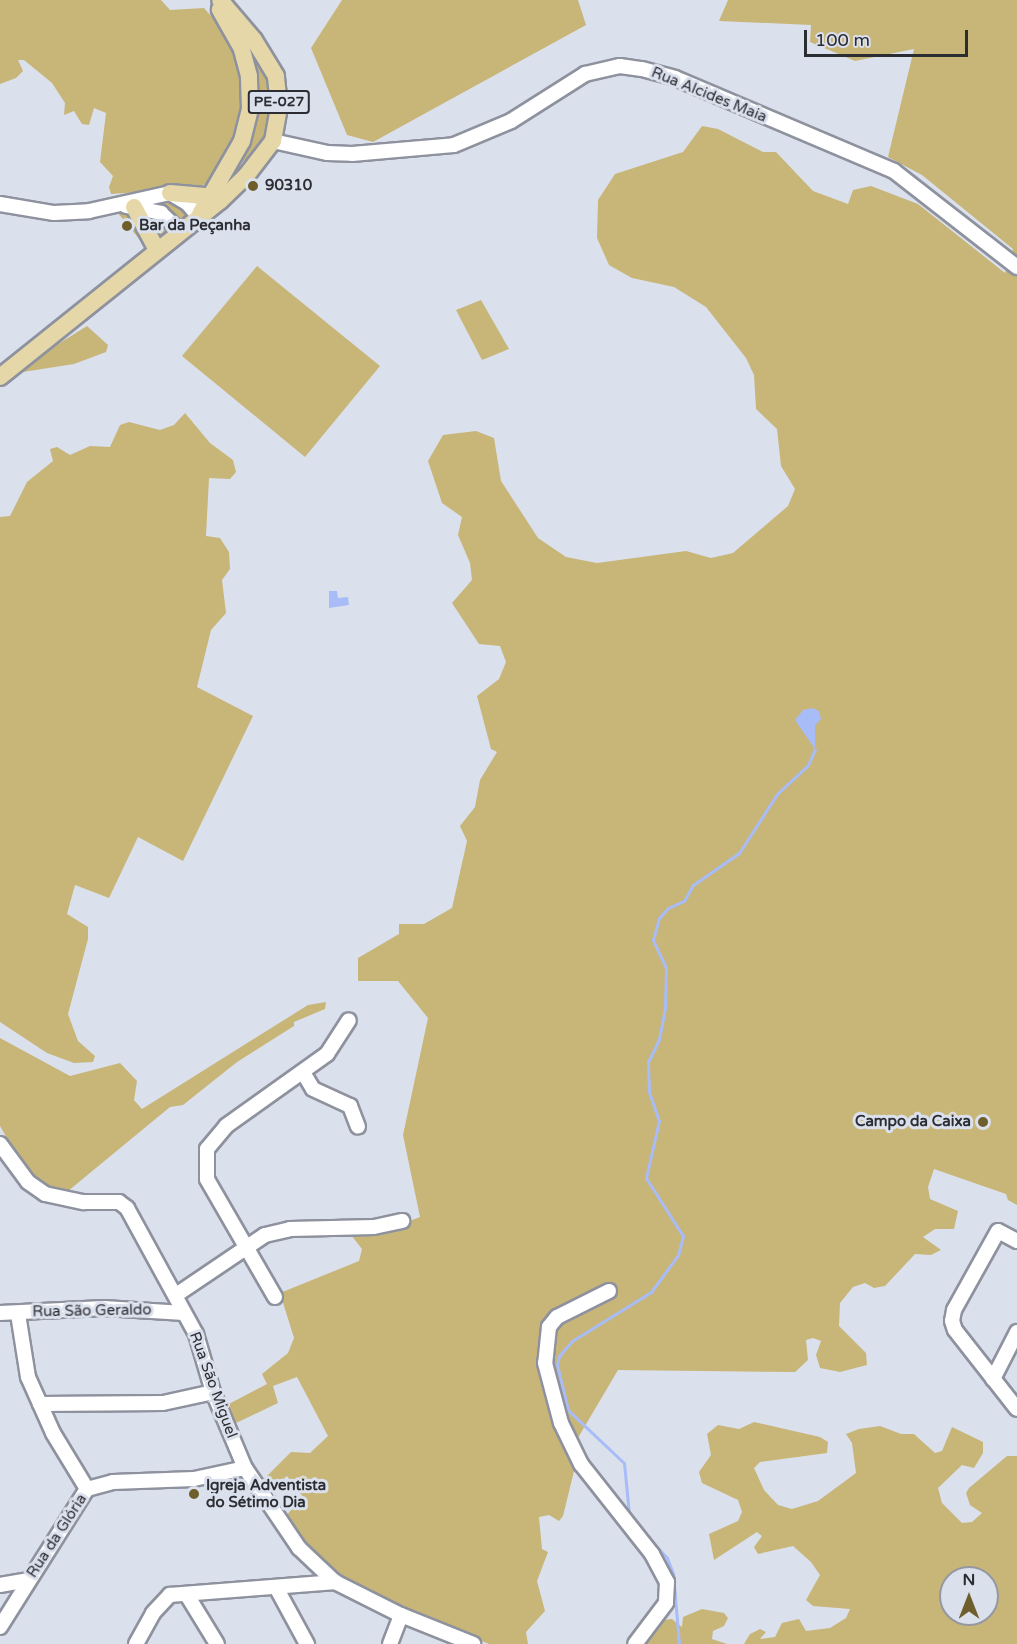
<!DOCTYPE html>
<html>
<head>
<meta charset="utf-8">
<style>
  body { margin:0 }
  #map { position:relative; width:1017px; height:1644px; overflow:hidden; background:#dbe0ed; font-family:"Varela Round",sans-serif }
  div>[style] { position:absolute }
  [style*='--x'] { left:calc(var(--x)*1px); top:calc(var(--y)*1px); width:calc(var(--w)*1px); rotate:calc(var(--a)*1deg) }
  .green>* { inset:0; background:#c8b578 }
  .water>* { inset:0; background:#a8bcf8 }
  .stream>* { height:3px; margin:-1.5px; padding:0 1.5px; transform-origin:1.5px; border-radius:1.5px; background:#a8bcf8 }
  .roads { filter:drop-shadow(2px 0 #8e929e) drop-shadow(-2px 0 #8e929e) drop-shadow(0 2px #8e929e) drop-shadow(0 -2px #8e929e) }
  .minor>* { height:14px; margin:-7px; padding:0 7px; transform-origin:7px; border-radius:7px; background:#fff }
  .major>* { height:16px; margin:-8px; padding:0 8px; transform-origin:8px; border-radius:8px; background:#e5d7a8 }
  .dots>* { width:16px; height:16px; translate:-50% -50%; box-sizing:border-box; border:3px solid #dbe0ed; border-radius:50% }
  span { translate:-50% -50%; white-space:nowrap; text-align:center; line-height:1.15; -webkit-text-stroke:6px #dbe0ed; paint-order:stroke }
  .shield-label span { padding:2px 4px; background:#dbe0ed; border:2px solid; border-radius:4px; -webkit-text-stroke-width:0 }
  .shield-label { font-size:14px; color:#2c2d32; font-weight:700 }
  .street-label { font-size:15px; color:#2c2d32 }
  .poi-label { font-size:15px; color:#2c2d32; font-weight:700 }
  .left { translate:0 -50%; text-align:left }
  .right { translate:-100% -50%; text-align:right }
  .north { position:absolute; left:939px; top:1566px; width:60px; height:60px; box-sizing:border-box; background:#dbe0ed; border:2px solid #9598a2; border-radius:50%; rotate:0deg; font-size:16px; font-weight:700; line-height:24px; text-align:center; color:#2c2d32 }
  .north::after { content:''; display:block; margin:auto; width:21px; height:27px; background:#6d5e2b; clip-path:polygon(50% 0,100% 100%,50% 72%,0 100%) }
  .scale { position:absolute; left:804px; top:30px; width:164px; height:27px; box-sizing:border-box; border:3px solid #2c2d32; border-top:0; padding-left:8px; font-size:18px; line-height:21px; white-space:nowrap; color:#2c2d32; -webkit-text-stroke:4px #dbe0ed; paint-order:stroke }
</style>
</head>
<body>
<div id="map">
  <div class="green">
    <div style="clip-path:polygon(0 0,161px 0,170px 10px,204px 8px,230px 38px,243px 84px,241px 125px,212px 181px,197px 188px,111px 194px,109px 187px,113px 176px,100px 162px,106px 113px,94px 108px,89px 125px,82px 124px,74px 111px,64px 115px,65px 103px,52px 83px,24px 60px,18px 60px,23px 71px,16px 78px,0 84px)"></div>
    <div style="clip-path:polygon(342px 0,578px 0,586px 25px,373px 142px,347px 135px,311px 48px)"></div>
    <div style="clip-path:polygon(728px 0,1017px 0,1017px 1205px,1008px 1200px,1006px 1194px,934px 1169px,928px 1187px,930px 1199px,958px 1211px,954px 1229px,935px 1229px,923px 1237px,941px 1250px,931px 1255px,915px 1254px,885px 1286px,874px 1288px,865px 1283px,853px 1287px,840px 1303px,839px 1326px,866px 1353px,867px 1365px,840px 1372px,820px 1368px,816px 1355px,821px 1341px,813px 1338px,806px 1340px,808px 1360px,795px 1372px,618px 1370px,569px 1453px,576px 1463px,563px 1516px,559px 1521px,549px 1515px,539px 1517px,542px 1549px,548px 1552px,537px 1581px,545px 1611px,526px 1632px,528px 1644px,489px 1644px,362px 1591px,336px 1576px,284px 1518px,303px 1497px,287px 1476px,269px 1492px,262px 1481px,291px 1452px,310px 1453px,328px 1436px,297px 1377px,273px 1386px,278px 1403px,234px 1424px,225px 1406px,267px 1384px,262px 1374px,288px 1353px,294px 1338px,280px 1293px,359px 1261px,362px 1249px,351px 1235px,386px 1230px,420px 1217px,403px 1135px,428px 1018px,398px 981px,358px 981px,358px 958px,399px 934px,399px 924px,424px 924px,452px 908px,467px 841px,460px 826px,475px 807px,480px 780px,497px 752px,491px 749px,477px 696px,499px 679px,506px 662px,500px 646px,479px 644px,452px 603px,472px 580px,470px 563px,458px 535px,462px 517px,442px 503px,428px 461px,443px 435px,476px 431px,494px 438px,501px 481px,538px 538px,566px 557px,597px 563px,686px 551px,711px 558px,733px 553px,788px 506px,795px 489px,781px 466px,777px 429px,756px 409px,754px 375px,746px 358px,706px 307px,674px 287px,632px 278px,609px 265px,597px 238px,598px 200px,615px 174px,683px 152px,702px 126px,718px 129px,763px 152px,776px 152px,813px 191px,848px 204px,853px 190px,871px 186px,918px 204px,1005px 273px,1013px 249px,922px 175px,888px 157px,914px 49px,855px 61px,810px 42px,811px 25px,719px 21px)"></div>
    <div style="clip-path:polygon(247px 36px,273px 79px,273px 94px,269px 127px,258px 148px,237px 167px,249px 145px,257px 110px,258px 89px)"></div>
    <div style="clip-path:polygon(217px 197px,149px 251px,112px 206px,136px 199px)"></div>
    <div style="clip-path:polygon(257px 266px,380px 366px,305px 457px,182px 356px)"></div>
    <div style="clip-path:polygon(481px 300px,509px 349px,482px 360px,456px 310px)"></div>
    <div style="clip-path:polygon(87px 326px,108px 345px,106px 352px,74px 364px,10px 374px)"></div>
    <div style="clip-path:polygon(185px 413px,210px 443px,233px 460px,236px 472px,230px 479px,209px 478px,206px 536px,220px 538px,229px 552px,230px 569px,222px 580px,226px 613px,211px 630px,197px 687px,253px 716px,183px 861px,138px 837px,109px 898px,75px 885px,67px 914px,88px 927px,88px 939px,68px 1014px,78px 1041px,95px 1056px,93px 1062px,74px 1063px,47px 1053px,0 1022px,0 517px,10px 516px,27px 482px,53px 461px,50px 449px,57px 447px,70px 455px,90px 446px,110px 447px,120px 425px,129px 422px,160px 430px,174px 425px)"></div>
    <div style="clip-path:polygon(326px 1002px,325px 1009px,294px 1022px,294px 1026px,237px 1062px,183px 1105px,170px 1107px,62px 1196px,31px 1180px,0 1126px,0 1038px,70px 1076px,120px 1063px,137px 1081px,134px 1100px,142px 1109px,308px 1005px)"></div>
    <div style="clip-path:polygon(evenodd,754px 1422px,820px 1437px,828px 1442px,827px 1453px,760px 1462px,754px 1468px,764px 1490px,778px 1505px,792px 1509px,818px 1501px,856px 1473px,852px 1443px,846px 1434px,859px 1429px,880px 1426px,901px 1434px,914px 1434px,935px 1453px,942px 1451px,952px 1427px,983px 1442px,983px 1453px,974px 1468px,962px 1465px,938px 1488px,942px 1503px,962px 1523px,972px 1522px,982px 1513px,970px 1505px,966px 1493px,969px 1488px,1007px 1456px,1017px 1456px,1017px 1644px,744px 1644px,750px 1634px,760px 1629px,766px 1632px,760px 1639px,775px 1637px,782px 1623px,799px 1619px,806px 1631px,830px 1628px,846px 1618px,850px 1609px,813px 1606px,806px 1600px,820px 1575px,811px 1562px,793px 1546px,758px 1554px,754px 1547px,762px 1536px,757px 1532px,714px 1560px,709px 1534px,738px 1521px,742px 1512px,738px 1500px,702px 1483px,699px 1472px,711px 1455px,707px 1434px,718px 1425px,739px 1429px,754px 1422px,951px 1578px,987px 1578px,987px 1614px,951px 1614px,951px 1578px)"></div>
    <div style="clip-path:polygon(702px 1609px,724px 1613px,728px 1618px,724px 1626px,713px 1631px,712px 1639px,727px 1644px,642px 1644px,662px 1620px,672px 1619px,682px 1627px,683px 1617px)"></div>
  </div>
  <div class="water">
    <div style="clip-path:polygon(329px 591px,337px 591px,338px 598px,348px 597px,349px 605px,329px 608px)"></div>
    <div style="clip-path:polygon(812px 708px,819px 711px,821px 719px,815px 726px,815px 749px,795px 720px,803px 710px)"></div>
  </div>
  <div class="stream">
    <div style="--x:629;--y:1514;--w:51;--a:-95.6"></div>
    <div style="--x:624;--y:1463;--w:77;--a:-136.6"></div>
    <div style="--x:568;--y:1410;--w:46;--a:-103.7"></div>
    <div style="--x:557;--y:1365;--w:9;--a:-77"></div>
    <div style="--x:559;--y:1356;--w:20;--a:-49"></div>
    <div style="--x:572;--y:1341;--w:93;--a:-31.8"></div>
    <div style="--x:651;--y:1292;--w:46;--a:-53.9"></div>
    <div style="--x:678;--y:1255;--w:20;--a:-75"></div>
    <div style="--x:683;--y:1236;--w:69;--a:-122.5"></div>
    <div style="--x:646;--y:1178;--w:58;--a:-77.2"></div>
    <div style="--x:659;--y:1121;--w:31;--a:-109"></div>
    <div style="--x:649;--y:1092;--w:30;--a:-92"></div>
    <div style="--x:648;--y:1062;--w:25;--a:-64"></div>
    <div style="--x:659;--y:1039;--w:32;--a:-79"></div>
    <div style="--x:665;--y:1008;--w:40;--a:-88.6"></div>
    <div style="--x:666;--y:968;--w:31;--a:-115"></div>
    <div style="--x:653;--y:940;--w:23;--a:-75"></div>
    <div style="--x:659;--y:918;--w:13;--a:-48"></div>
    <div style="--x:668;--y:908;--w:17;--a:-24"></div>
    <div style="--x:684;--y:901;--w:18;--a:-61"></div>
    <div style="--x:693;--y:885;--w:56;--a:-34.8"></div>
    <div style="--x:739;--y:853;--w:70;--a:-57.2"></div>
    <div style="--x:777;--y:794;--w:42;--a:-43.1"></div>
    <div style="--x:808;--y:765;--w:17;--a:-66"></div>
    <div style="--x:642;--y:1531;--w:37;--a:47"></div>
    <div style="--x:667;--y:1558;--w:17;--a:69"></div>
    <div style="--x:673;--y:1574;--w:70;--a:85.1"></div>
  </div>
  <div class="roads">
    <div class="minor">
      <div style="--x:273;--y:141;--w:55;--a:12.5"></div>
      <div style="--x:327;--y:153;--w:25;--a:2"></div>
      <div style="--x:352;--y:154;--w:102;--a:-5"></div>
      <div style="--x:454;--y:145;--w:62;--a:-22.8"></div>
      <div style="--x:511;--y:121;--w:88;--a:-32.4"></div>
      <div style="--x:585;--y:74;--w:36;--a:-13"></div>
      <div style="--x:620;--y:66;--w:22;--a:8"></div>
      <div style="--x:642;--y:69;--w:34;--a:15"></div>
      <div style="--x:675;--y:78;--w:238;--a:23"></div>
      <div style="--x:894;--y:171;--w:156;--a:38"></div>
      <div style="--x:0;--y:204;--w:55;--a:9.5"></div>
      <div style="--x:54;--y:213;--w:35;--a:-3"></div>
      <div style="--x:89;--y:211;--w:83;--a:-12.5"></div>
      <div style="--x:170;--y:193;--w:21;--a:31"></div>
      <div style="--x:188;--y:204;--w:17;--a:50"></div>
      <div style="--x:126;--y:206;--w:36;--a:11"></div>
      <div style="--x:161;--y:213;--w:28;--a:44"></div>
      <div style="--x:304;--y:1074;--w:17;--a:59"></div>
      <div style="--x:313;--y:1089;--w:41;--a:24.7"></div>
      <div style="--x:350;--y:1106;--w:22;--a:69"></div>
      <div style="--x:0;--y:1144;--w:47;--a:53.6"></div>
      <div style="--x:28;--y:1182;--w:21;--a:35"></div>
      <div style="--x:45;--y:1194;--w:40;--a:12"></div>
      <div style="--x:84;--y:1202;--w:35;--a:0"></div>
      <div style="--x:119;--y:1202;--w:10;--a:37"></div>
      <div style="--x:127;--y:1208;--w:144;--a:61.3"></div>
      <div style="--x:196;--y:1334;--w:60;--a:73.7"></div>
      <div style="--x:213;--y:1392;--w:82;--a:67.2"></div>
      <div style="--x:245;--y:1468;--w:97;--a:56"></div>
      <div style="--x:299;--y:1548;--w:50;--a:43.4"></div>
      <div style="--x:335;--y:1582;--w:74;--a:26.6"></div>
      <div style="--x:401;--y:1615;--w:78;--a:21.9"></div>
      <div style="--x:1017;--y:1241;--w:21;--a:-152"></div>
      <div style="--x:998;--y:1231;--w:90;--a:119.1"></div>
      <div style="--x:954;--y:1310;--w:11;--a:100"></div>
      <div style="--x:952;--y:1321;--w:9;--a:72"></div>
      <div style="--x:955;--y:1330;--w:100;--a:51.9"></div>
      <div style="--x:609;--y:1291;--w:58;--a:153.4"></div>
      <div style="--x:557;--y:1317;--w:13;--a:129"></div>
      <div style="--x:549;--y:1327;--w:36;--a:96"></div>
      <div style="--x:545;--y:1363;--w:62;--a:75.1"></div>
      <div style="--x:561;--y:1423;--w:46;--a:64"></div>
      <div style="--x:581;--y:1464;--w:115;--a:51.7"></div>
      <div style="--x:652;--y:1554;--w:32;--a:62"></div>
      <div style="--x:667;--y:1582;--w:21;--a:93"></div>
      <div style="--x:666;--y:1603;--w:51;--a:127.1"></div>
      <div style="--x:176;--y:1295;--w:107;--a:-34"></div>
      <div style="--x:265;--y:1235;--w:26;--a:-13"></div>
      <div style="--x:290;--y:1229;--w:84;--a:-1.4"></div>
      <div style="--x:374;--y:1227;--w:29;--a:-12"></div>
      <div style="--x:275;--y:1297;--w:136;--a:-120"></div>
      <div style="--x:207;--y:1179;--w:30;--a:-90"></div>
      <div style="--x:207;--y:1149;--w:30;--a:-50"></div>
      <div style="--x:226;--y:1126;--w:124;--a:-35.5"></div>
      <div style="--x:327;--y:1054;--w:40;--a:-57.1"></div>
      <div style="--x:0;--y:1313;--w:104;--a:-2.8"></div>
      <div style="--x:104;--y:1308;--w:80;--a:3.6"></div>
      <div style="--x:18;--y:1314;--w:64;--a:81"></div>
      <div style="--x:28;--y:1377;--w:61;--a:65.9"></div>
      <div style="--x:53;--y:1433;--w:66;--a:58.7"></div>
      <div style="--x:993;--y:1379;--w:53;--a:-62.9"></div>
      <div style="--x:40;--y:1404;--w:123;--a:-0.5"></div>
      <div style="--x:163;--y:1403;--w:51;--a:-12.4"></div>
      <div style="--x:0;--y:1585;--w:28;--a:-10"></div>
      <div style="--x:277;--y:1589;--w:63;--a:61.4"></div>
      <div style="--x:187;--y:1595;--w:57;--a:58.5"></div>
      <div style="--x:0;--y:1627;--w:163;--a:-57.8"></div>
      <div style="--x:87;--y:1489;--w:27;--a:-15"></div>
      <div style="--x:113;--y:1482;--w:81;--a:-2.1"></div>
      <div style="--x:194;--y:1479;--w:52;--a:-12.2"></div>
      <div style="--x:136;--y:1644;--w:35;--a:-61"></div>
      <div style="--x:153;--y:1613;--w:25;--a:-47"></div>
      <div style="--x:170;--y:1595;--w:166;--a:-4.5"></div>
      <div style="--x:390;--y:1644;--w:31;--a:-69"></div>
    </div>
    <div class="major">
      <div style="--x:170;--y:193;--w:38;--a:5"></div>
      <div style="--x:134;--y:207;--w:49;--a:61.9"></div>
      <div style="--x:200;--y:214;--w:84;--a:-60.1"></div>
      <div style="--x:242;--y:141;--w:33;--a:-76"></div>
      <div style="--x:250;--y:109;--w:33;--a:-92"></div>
      <div style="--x:249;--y:76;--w:30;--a:-105"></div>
      <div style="--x:241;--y:47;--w:43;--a:-119.6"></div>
      <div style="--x:0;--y:377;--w:282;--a:-38.7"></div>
      <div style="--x:220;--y:201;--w:36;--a:-44"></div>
      <div style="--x:246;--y:176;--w:44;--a:-52.4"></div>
      <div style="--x:273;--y:141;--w:36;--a:-80"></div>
      <div style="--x:279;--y:106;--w:30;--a:-96"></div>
      <div style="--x:276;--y:76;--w:42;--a:-121.4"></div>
      <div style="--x:254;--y:40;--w:52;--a:-130.4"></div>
    </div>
  </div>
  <div class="dots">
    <div style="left:253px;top:186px;background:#6d5e2b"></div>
    <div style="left:127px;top:226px;background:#6d5e2b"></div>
    <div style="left:983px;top:1122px;background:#6d5e2b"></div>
    <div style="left:194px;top:1494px;background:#6d5e2b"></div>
  </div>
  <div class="shield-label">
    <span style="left:279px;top:102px">PE-027</span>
  </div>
  <div class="street-label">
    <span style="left:709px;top:95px;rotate:22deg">Rua Alcides Maia</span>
    <span style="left:92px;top:1311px;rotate:-1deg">Rua São Geraldo</span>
    <span style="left:213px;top:1385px;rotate:70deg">Rua São Miguel</span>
    <span style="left:57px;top:1536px;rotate:-57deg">Rua da Glória</span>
  </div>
  <div class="poi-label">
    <span class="left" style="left:265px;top:186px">90310</span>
    <span class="left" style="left:139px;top:226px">Bar da Peçanha</span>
    <span class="right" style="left:971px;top:1122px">Campo da Caixa</span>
    <span class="left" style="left:206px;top:1494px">Igreja Adventista<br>do Sétimo Dia</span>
  </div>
  <div class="north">N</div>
  <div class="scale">100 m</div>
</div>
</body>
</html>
